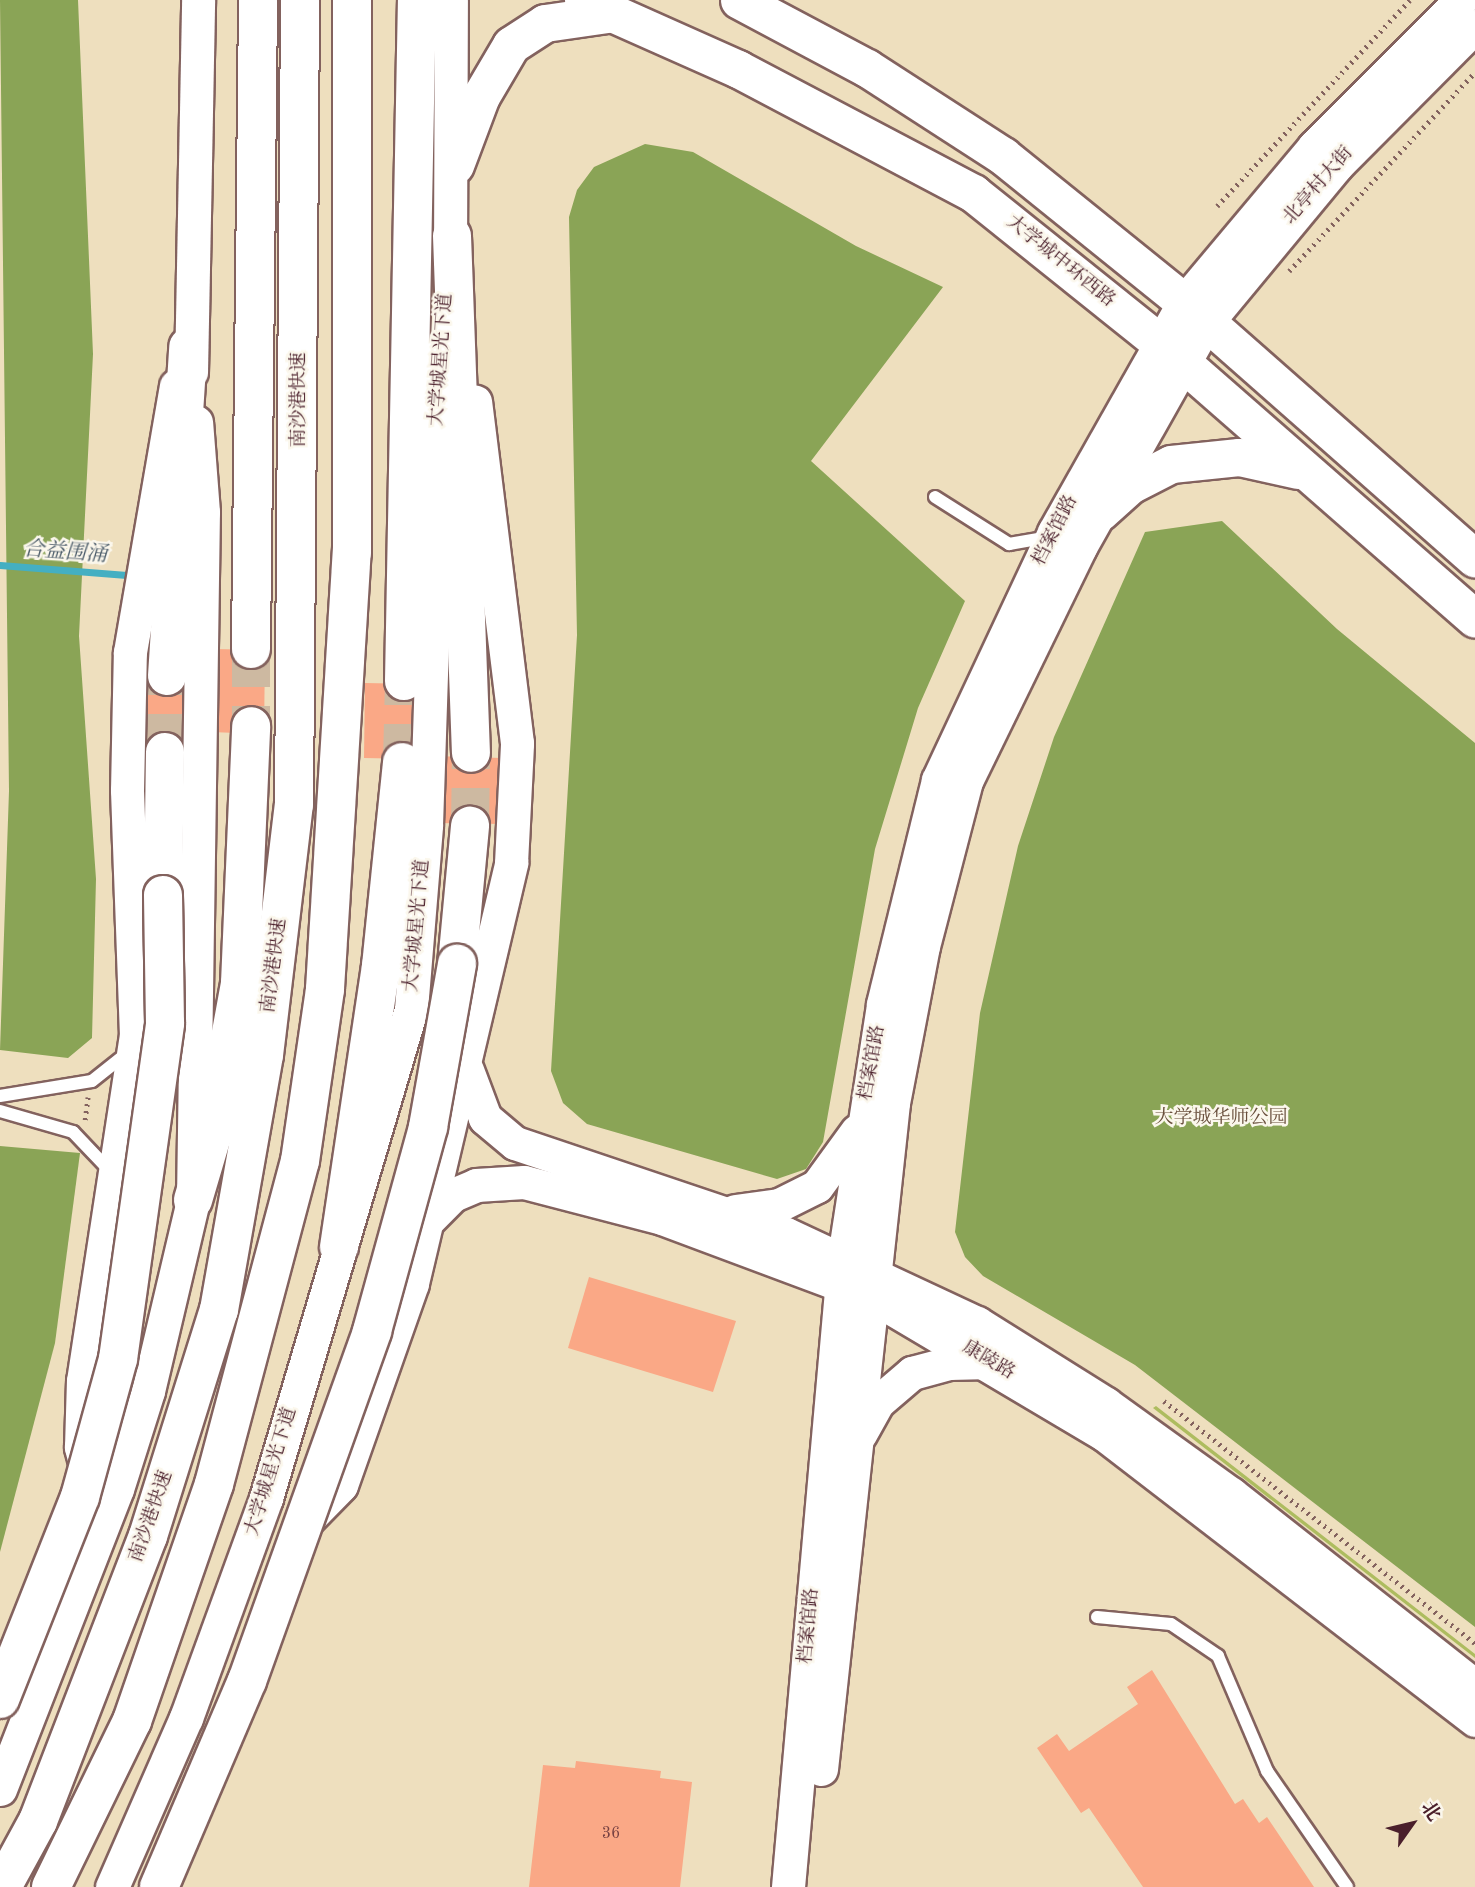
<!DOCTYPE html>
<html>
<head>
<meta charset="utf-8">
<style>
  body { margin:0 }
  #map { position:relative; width:1475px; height:1887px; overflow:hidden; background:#eedfbe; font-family:"Old Standard TT","Noto Serif SC",serif }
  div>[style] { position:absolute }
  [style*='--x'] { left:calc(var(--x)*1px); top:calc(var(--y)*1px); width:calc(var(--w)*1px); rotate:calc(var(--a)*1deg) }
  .green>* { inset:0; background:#adbc5f }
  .forest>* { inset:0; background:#8aa456 }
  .stream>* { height:7px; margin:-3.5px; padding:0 3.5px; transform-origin:3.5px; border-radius:3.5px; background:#44afc2 }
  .building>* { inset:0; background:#faa886 }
  .highway-tunnel>* { height:38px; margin-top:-19px; transform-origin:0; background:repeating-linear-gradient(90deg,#cdb9a1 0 38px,transparent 0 57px) }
  .path>* { height:4.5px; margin-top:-2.25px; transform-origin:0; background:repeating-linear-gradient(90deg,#83625e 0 2px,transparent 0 7px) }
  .roads { filter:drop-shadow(2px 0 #83625e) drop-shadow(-2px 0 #83625e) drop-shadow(0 2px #83625e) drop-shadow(0 -2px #83625e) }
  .lane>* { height:12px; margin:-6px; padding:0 6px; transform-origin:6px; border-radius:6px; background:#fff }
  .secondary>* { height:33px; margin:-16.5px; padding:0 16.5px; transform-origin:16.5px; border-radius:16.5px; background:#fff }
  .primary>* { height:37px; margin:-18.5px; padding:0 18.5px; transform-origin:18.5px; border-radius:18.5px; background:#fff }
  .highway>* { height:38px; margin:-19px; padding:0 19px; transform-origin:19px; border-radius:19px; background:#fff }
  .bridges { filter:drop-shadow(2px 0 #83625e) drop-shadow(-2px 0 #83625e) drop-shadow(0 2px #83625e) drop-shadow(0 -2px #83625e) }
  .highway-bridge>* { height:38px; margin:-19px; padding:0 19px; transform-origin:19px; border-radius:19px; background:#fff }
  span { translate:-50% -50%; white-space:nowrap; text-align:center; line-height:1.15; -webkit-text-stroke:5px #fbf7ec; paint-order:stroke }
  .number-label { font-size:16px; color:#764142 }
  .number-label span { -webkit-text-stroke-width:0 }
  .street-label { font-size:19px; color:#4a1f2b }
  .park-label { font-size:19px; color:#684e3b }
  .water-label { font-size:21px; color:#485967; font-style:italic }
  .north { position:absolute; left:1377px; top:1789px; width:70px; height:70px; -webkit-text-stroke:5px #fbf7ec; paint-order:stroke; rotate:56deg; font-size:19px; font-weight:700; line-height:28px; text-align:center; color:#4a1f2b }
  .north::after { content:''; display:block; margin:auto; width:24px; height:32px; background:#4a1f2b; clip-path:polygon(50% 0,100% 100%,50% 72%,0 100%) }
</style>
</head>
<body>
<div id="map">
  <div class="green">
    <div style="clip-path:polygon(1156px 1406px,1475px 1654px,1475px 1658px,1153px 1408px)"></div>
  </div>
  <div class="forest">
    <div style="clip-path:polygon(0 0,78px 0,93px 354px,79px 636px,96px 879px,92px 1038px,68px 1058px,0 1050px,9px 791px)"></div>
    <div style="clip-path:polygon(645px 144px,693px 152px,856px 246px,943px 287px,811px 461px,965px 601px,918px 708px,875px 849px,823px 1142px,806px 1169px,777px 1179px,587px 1124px,563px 1103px,551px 1071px,577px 635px,569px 217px,577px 190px,594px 167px)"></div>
    <div style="clip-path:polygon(1222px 521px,1337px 629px,1475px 743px,1475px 1627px,1135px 1365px,983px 1276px,965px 1257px,955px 1232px,980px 1013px,1018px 846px,1054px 737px,1145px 532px)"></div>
    <div style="clip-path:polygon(0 1146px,80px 1153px,55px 1343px,0 1552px)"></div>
  </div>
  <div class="stream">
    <div style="--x:0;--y:565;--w:127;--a:4.5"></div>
  </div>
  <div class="building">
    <div style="clip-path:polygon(212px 649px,265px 650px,264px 734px,211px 732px)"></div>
    <div style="clip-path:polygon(139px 677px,190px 678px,189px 751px,138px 750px)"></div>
    <div style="clip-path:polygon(365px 683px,416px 684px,414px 759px,364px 758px)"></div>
    <div style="clip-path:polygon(433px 756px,502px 758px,501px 824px,432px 823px)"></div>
    <div style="clip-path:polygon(589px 1277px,736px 1321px,713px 1392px,568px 1348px)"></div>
    <div style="clip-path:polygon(1152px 1670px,1235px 1804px,1243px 1799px,1259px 1823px,1267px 1817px,1314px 1887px,1143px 1887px,1089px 1808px,1081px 1813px,1037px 1748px,1057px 1734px,1069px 1751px,1138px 1704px,1127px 1687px)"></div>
    <div style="clip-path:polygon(576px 1761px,661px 1771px,660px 1778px,692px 1782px,680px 1887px,529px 1887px,543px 1765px,575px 1768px)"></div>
  </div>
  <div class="highway-tunnel">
    <div style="--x:251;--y:649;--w:77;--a:90"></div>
    <div style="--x:165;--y:752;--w:76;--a:-88.5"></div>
    <div style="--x:402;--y:762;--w:81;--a:-88.6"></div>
    <div style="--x:470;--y:826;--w:73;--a:-89.2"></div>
  </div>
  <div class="path">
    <div style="--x:1217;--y:206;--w:282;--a:-46.9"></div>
    <div style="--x:1289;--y:271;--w:272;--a:-46.9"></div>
    <div style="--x:85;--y:1120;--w:23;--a:-83"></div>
    <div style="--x:1164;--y:1401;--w:394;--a:37.9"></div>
  </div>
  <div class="roads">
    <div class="lane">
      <div style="--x:935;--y:497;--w:88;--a:32.4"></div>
      <div style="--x:1009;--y:544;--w:40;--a:-10"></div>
      <div style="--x:0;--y:1096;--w:93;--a:-9.3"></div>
      <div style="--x:92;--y:1081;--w:43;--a:-38.5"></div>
      <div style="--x:0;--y:1111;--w:76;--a:16"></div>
      <div style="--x:73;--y:1132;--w:52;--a:46.5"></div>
      <div style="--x:1097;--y:1617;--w:74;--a:5.4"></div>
      <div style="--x:1171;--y:1624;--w:57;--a:34.2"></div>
      <div style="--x:1218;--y:1656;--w:125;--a:66.9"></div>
      <div style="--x:1267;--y:1771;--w:141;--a:55.4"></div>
    </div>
    <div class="secondary">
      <div style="--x:450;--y:260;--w:260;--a:-89.8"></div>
      <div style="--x:191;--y:372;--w:372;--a:-88.9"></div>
      <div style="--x:467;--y:1070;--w:51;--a:69.4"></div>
      <div style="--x:485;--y:1118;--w:39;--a:40"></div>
      <div style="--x:515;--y:1143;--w:286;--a:18.6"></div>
      <div style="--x:786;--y:1234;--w:211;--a:25"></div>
      <div style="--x:977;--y:1323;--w:152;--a:32.1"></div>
      <div style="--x:1106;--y:1404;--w:154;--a:35.8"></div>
      <div style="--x:1231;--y:1494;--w:310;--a:38.2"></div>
      <div style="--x:735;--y:1211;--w:44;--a:-7.8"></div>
      <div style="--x:779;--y:1205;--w:42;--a:-26.6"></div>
      <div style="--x:817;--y:1186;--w:68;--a:-54"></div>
      <div style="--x:430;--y:1218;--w:33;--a:-45"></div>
      <div style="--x:453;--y:1195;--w:25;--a:-23"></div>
      <div style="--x:476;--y:1185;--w:48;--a:-3.6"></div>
      <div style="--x:524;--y:1182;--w:143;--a:14.6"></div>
      <div style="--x:662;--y:1218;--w:223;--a:20.5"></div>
      <div style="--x:871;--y:1296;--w:272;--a:30.7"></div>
      <div style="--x:1105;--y:1435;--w:467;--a:37.6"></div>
      <div style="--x:860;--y:1434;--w:37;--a:-61"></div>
      <div style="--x:878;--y:1402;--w:45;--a:-40.5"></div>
      <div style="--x:912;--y:1373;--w:38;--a:-15"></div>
      <div style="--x:949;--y:1363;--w:41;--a:-1.4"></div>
      <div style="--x:87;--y:1470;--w:24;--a:-105"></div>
      <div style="--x:81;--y:1447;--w:66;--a:-88.3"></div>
      <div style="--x:83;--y:1381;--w:349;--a:-81.3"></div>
      <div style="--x:136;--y:1036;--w:246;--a:-92.1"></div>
      <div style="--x:127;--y:790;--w:138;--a:-88.8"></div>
      <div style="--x:130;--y:652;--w:270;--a:-80.2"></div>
      <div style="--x:303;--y:1524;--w:54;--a:-45.7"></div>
      <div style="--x:341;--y:1485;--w:214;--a:-70.6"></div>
      <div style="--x:412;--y:1283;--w:432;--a:-76.7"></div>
      <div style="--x:511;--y:863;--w:120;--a:-87.1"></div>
      <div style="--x:517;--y:743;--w:344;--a:-97"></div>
      <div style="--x:821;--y:1769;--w:670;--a:-83.83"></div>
      <div style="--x:893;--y:1103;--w:160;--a:-79.2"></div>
      <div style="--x:923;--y:946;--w:171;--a:-75.4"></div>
      <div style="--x:966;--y:781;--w:260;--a:-64"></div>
      <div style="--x:1080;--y:547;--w:258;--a:-60.6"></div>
      <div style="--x:1207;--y:322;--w:202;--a:-50.4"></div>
      <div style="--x:1336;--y:166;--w:197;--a:-45.2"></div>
      <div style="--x:0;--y:1789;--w:322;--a:-68.7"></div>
      <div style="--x:117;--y:1489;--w:103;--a:-72.4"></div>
      <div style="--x:148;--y:1391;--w:196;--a:-76.7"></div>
      <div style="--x:193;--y:1200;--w:688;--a:-89.17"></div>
      <div style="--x:203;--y:512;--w:90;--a:-94.4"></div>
      <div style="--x:112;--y:1887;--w:184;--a:-66.4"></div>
      <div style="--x:186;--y:1718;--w:234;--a:-70"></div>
      <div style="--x:266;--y:1498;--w:510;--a:-73.48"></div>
      <div style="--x:411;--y:1009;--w:185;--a:-85.3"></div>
      <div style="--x:426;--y:825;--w:473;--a:-88.1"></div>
      <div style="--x:788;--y:1887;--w:632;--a:-84.92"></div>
      <div style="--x:844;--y:1257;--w:256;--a:-81.2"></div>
      <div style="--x:883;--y:1004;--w:231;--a:-76.2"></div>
      <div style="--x:938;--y:780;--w:274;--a:-64.9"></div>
      <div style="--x:1054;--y:532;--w:264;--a:-60.5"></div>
      <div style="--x:1184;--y:302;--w:202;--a:-50"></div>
      <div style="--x:1314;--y:147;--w:208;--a:-45"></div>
    </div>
    <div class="primary">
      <div style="--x:583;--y:0;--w:170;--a:24"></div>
      <div style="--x:738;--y:69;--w:266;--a:27.8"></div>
      <div style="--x:973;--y:193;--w:238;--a:38.7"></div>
      <div style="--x:1159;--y:342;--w:420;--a:41.2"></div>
      <div style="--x:739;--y:0;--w:145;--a:28"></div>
      <div style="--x:867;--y:68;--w:162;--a:32.9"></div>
      <div style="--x:1003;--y:156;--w:233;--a:38.9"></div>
      <div style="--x:1184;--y:302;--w:388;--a:41.4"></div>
      <div style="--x:455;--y:165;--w:74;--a:-69.4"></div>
      <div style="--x:481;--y:96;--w:59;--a:-59.5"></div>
      <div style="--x:511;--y:45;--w:40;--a:-32.9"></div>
      <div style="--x:545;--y:23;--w:70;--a:-8.2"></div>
      <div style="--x:1100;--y:512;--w:40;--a:-42"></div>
      <div style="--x:1130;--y:485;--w:46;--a:-27.1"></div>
      <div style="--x:1171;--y:464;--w:68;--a:-5.9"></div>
      <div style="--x:1239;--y:457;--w:60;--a:12.4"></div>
    </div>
    <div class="highway">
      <div style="--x:452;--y:236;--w:517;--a:87.9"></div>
      <div style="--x:251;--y:649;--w:649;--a:-89.38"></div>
      <div style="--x:167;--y:676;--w:330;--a:-86.3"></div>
      <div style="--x:404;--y:681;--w:681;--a:-88.91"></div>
      <div style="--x:163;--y:895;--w:143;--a:-89.2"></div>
      <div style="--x:457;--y:964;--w:139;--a:-84.6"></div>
      <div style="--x:193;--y:1200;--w:67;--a:-73.5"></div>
      <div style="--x:212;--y:1136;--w:156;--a:-79.6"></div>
      <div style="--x:240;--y:983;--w:257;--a:-87.5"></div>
      <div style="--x:339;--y:1247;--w:284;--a:-81.5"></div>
      <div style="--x:381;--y:966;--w:205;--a:-84.1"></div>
      <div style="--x:2;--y:1887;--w:75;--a:-61.4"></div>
      <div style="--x:38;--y:1821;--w:305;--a:-68.9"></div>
      <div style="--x:148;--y:1536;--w:237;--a:-72.6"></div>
      <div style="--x:219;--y:1310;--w:259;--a:-80"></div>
      <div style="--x:264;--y:1055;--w:252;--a:-83.2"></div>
      <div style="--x:294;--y:805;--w:805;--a:-89.57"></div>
      <div style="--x:51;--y:1887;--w:185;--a:-64"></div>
      <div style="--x:132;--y:1721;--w:251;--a:-70.9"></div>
      <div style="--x:214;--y:1484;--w:334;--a:-75.1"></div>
      <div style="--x:300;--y:1161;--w:174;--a:-81.7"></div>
      <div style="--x:325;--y:989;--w:437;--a:-86.5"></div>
      <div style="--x:352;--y:553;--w:553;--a:-90"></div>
    </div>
  </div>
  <div class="bridges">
    <div class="highway-bridge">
      <div style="--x:0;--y:1699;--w:217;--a:-68.4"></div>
      <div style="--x:80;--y:1497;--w:143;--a:-74.6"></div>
      <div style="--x:118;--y:1359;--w:339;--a:-82"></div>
      <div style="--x:165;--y:1023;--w:128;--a:-90.9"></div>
      <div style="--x:159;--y:1887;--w:224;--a:-66.9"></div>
      <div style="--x:247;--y:1681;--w:372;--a:-70.3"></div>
      <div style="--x:372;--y:1331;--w:212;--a:-74.6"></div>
      <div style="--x:428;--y:1127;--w:166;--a:-79.9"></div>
    </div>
  </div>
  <div class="number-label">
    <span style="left:611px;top:1834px">36</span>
  </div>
  <div class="street-label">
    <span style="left:1319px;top:186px;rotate:-49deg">北亭村大街</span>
    <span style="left:1060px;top:262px;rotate:39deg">大学城中环西路</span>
    <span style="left:442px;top:360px;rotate:-86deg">大学城星光下道</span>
    <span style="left:300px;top:400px;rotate:-90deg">南沙港快速</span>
    <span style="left:1056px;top:531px;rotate:-63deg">档案馆路</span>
    <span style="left:418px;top:926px;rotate:-85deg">大学城星光下道</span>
    <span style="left:275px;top:966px;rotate:-83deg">南沙港快速</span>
    <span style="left:873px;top:1063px;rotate:-80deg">档案馆路</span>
    <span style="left:988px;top:1361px;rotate:31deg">康陵路</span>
    <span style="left:272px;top:1472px;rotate:-73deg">大学城星光下道</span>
    <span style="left:152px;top:1517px;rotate:-71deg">南沙港快速</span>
    <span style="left:810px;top:1626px;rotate:-85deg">档案馆路</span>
  </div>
  <div class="park-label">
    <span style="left:1221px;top:1119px">大学城华师公园</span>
  </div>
  <div class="water-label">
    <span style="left:65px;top:553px;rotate:4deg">合益围涌</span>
  </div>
  <div class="north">北</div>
</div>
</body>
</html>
